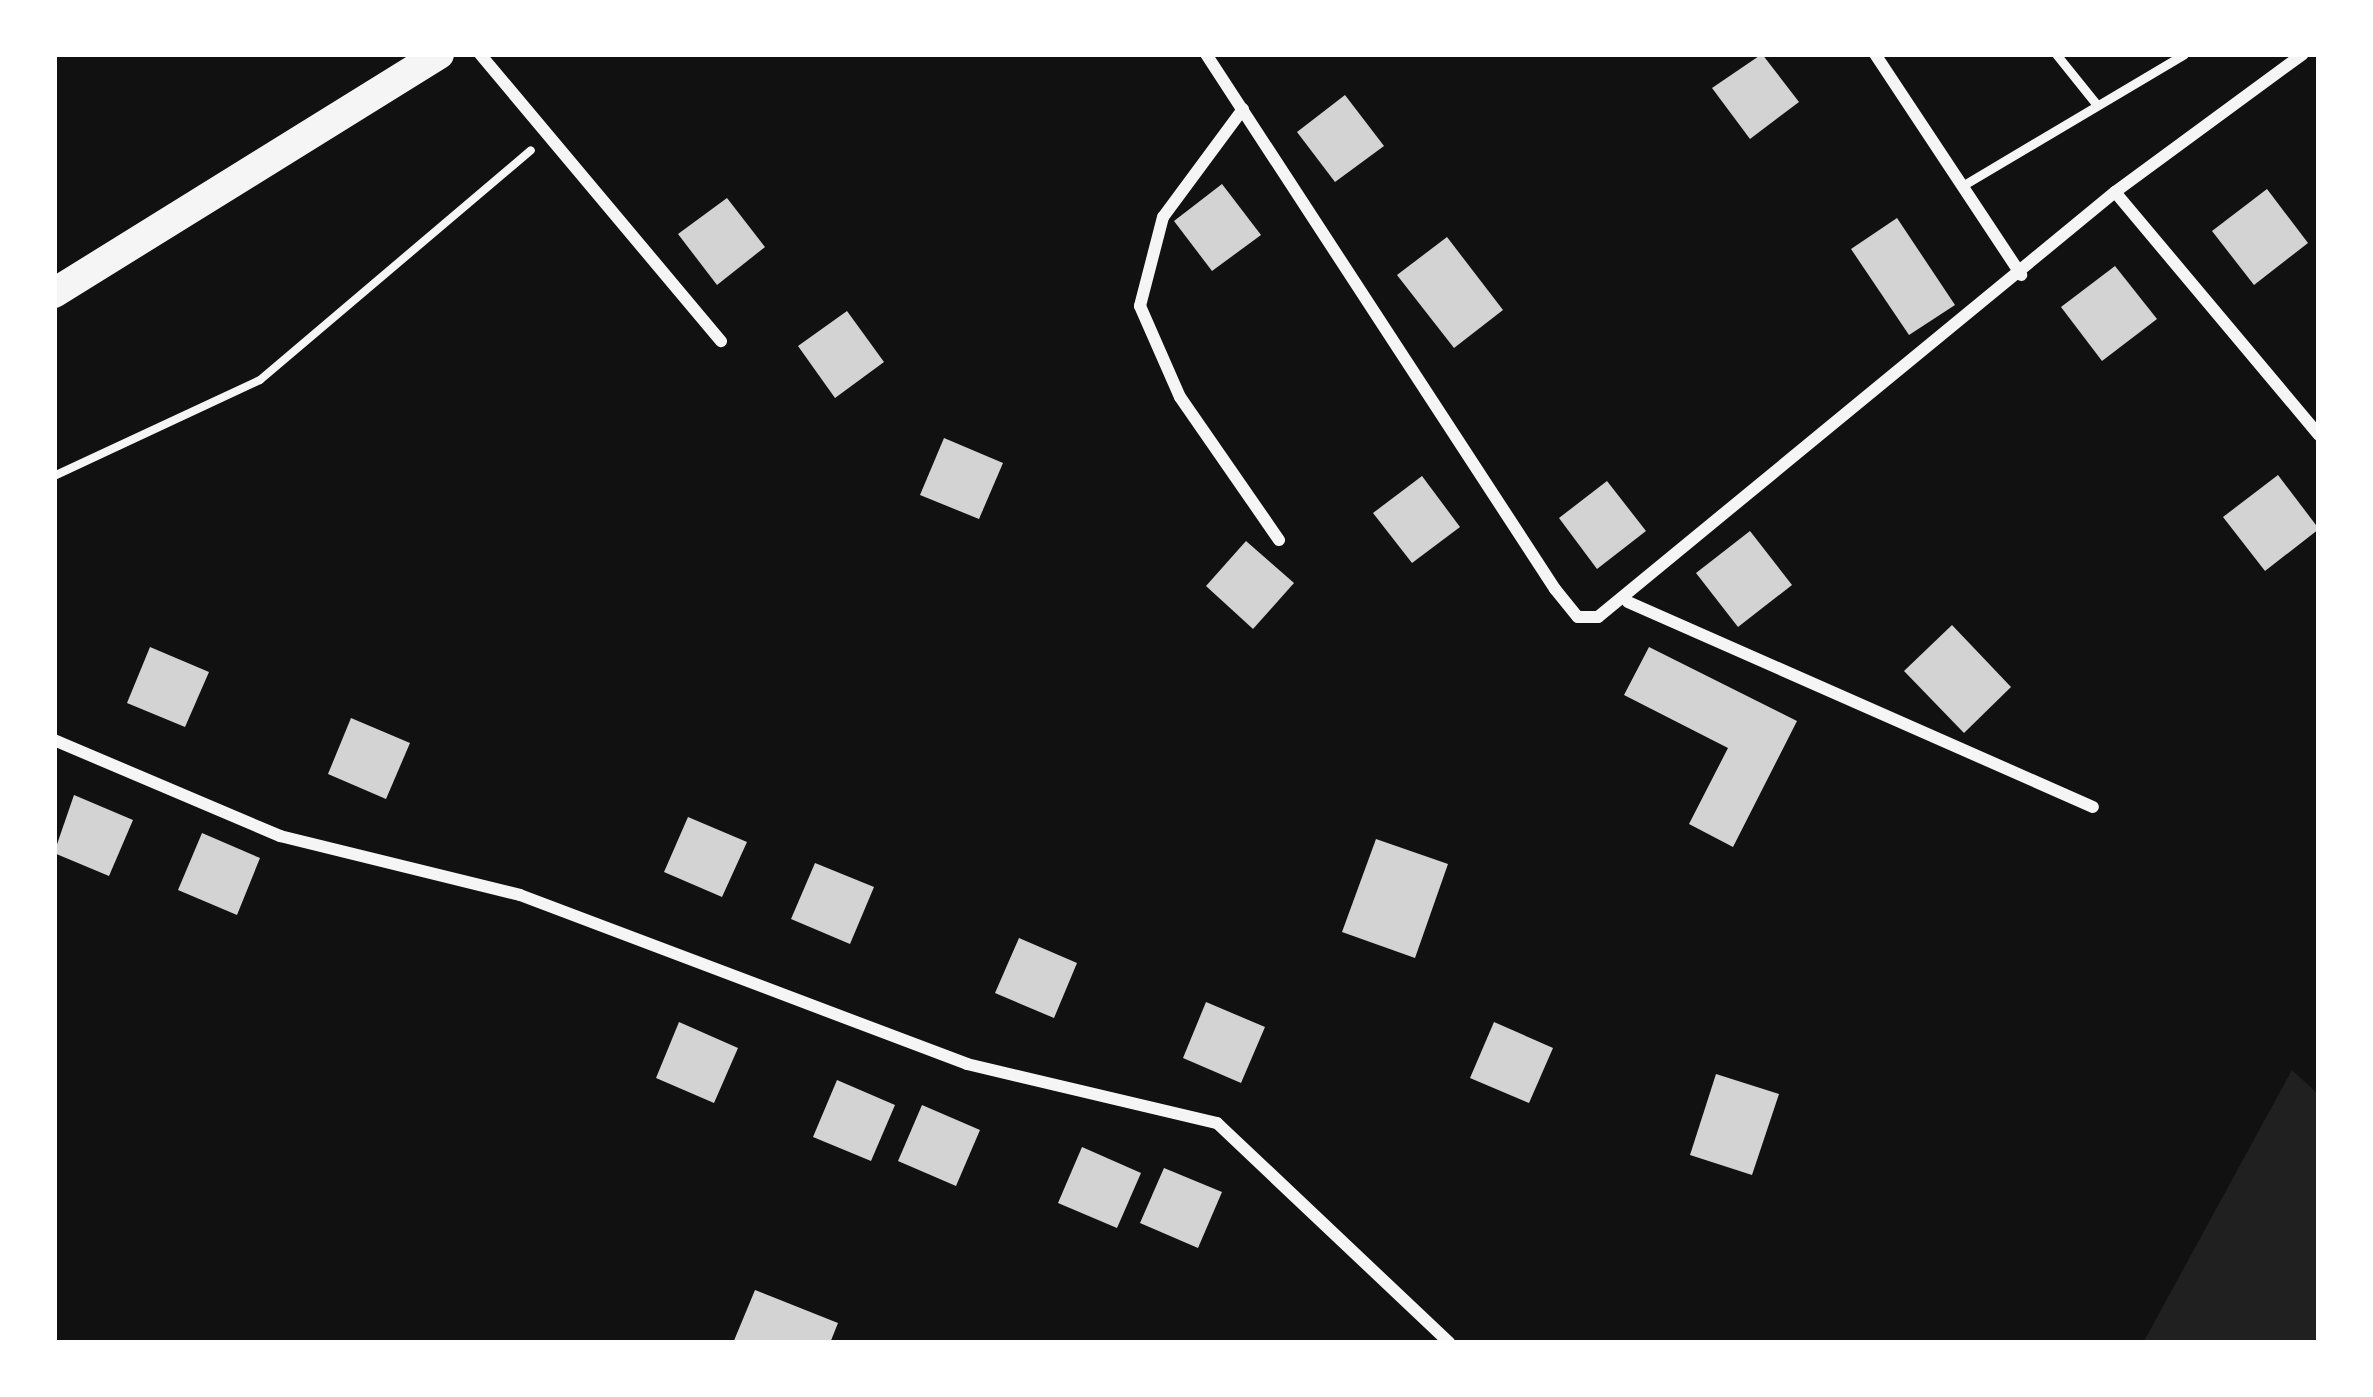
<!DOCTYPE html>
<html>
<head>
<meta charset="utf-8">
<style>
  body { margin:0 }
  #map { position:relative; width:2373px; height:1397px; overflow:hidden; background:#111; font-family:Commissioner,sans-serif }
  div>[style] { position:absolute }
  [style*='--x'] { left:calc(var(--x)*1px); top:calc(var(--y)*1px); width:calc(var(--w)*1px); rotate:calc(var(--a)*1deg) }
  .green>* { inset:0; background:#202020 }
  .building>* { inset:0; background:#d3d3d3 }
  .path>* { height:8px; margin:-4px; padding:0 4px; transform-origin:4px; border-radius:4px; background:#f5f5f5 }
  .service>* { height:9px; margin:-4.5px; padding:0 4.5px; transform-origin:4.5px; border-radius:4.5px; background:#f5f5f5 }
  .minor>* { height:12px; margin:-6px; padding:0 6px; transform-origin:6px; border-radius:6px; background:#f5f5f5 }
  .primary>* { height:30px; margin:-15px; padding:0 15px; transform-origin:15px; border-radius:15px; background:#f5f5f5 }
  span { translate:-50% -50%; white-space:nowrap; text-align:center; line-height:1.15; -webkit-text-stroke:9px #fff; paint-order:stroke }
  .frame { position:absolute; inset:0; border:57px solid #fff; pointer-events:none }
</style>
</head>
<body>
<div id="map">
  <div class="green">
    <div style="clip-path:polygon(2292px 1070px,2319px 1095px,2319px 1343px,2143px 1343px)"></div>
  </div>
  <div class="building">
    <div style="clip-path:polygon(1762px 54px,1799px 102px,1750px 139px,1712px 88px)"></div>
    <div style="clip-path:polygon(1345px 95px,1384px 146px,1335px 182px,1297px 132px)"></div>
    <div style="clip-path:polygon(1222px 184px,1261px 235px,1212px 271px,1174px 221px)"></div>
    <div style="clip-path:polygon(2267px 189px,2308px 243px,2254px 285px,2212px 231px)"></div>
    <div style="clip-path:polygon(727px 198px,765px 247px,717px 285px,678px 234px)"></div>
    <div style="clip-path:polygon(1897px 218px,1955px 305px,1909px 335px,1851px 249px)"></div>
    <div style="clip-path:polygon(1447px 237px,1503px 310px,1454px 348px,1397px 275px)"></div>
    <div style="clip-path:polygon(2115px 266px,2157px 319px,2102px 361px,2061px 307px)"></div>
    <div style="clip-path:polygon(847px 311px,884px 362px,835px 398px,798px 346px)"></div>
    <div style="clip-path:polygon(944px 438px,1003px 463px,979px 519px,920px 495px)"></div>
    <div style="clip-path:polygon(2278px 475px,2319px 529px,2265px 571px,2223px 517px)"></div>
    <div style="clip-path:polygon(1422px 476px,1460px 527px,1412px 563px,1373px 513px)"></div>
    <div style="clip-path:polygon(1607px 481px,1646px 531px,1597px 569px,1559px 518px)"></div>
    <div style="clip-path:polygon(1750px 531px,1792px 585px,1738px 627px,1696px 573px)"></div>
    <div style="clip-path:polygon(1246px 541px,1294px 583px,1253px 629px,1206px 586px)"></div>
    <div style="clip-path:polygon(1952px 625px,2011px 687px,1964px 733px,1904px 671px)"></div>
    <div style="clip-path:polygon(150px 647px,209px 672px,185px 727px,127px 703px)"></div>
    <div style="clip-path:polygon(1649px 647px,1797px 721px,1733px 847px,1689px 824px,1728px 748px,1624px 695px)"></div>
    <div style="clip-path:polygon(351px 718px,410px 743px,386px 799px,328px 774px)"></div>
    <div style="clip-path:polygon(74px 795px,133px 820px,109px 876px,54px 853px)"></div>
    <div style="clip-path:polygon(688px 817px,747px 842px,722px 897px,664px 872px)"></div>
    <div style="clip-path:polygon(202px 833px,260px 858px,237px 915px,178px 890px)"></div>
    <div style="clip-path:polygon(1376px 839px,1448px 864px,1415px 958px,1342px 932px)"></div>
    <div style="clip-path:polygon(815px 863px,874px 887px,850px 944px,791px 919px)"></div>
    <div style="clip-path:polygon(1019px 938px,1077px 963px,1054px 1018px,995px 993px)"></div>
    <div style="clip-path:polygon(1206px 1002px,1265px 1027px,1241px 1083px,1183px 1058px)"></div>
    <div style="clip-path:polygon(679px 1022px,738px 1048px,714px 1103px,656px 1078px)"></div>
    <div style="clip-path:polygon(1494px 1022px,1553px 1048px,1529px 1103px,1470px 1078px)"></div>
    <div style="clip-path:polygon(1716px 1074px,1779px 1094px,1752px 1175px,1690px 1155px)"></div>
    <div style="clip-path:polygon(837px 1080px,895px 1105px,871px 1161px,813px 1137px)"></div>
    <div style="clip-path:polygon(922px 1105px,980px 1130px,956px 1186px,898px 1161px)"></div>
    <div style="clip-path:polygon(1082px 1147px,1141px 1173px,1117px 1228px,1058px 1203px)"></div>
    <div style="clip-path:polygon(1164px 1168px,1222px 1192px,1198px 1248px,1140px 1223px)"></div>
    <div style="clip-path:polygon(755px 1290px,838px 1323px,830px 1343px,733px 1343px)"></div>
  </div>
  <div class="path">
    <div style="--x:54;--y:476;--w:227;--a:-25"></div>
    <div style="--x:260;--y:380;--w:355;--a:-40.3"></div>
  </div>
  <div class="service">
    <div style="--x:2056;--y:54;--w:65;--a:51.2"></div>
    <div style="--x:1962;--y:186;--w:258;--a:-30.7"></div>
  </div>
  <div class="minor">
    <div style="--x:480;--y:54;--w:375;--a:50"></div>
    <div style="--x:1206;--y:54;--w:639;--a:56.88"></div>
    <div style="--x:1555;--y:589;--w:36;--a:51"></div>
    <div style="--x:1578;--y:617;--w:20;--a:0"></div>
    <div style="--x:1598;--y:617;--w:669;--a:-39.42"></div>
    <div style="--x:2115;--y:192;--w:233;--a:-36.3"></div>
    <div style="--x:1875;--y:54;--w:265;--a:56.5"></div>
    <div style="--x:1243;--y:109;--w:134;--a:126.5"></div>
    <div style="--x:1163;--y:217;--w:92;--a:104.5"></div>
    <div style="--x:1140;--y:306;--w:99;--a:66.3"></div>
    <div style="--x:1180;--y:397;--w:174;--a:55.3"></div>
    <div style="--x:2115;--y:192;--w:317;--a:50"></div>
    <div style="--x:1628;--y:602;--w:508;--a:23.79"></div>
    <div style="--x:54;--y:740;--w:246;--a:23"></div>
    <div style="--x:280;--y:836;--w:247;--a:13.8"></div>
    <div style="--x:520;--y:895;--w:478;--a:20.7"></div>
    <div style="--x:967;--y:1064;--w:257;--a:13.3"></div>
    <div style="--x:1217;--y:1123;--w:320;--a:43.4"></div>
  </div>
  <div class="primary">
    <div style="--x:54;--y:293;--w:453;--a:-31.8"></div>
  </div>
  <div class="frame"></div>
</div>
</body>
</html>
